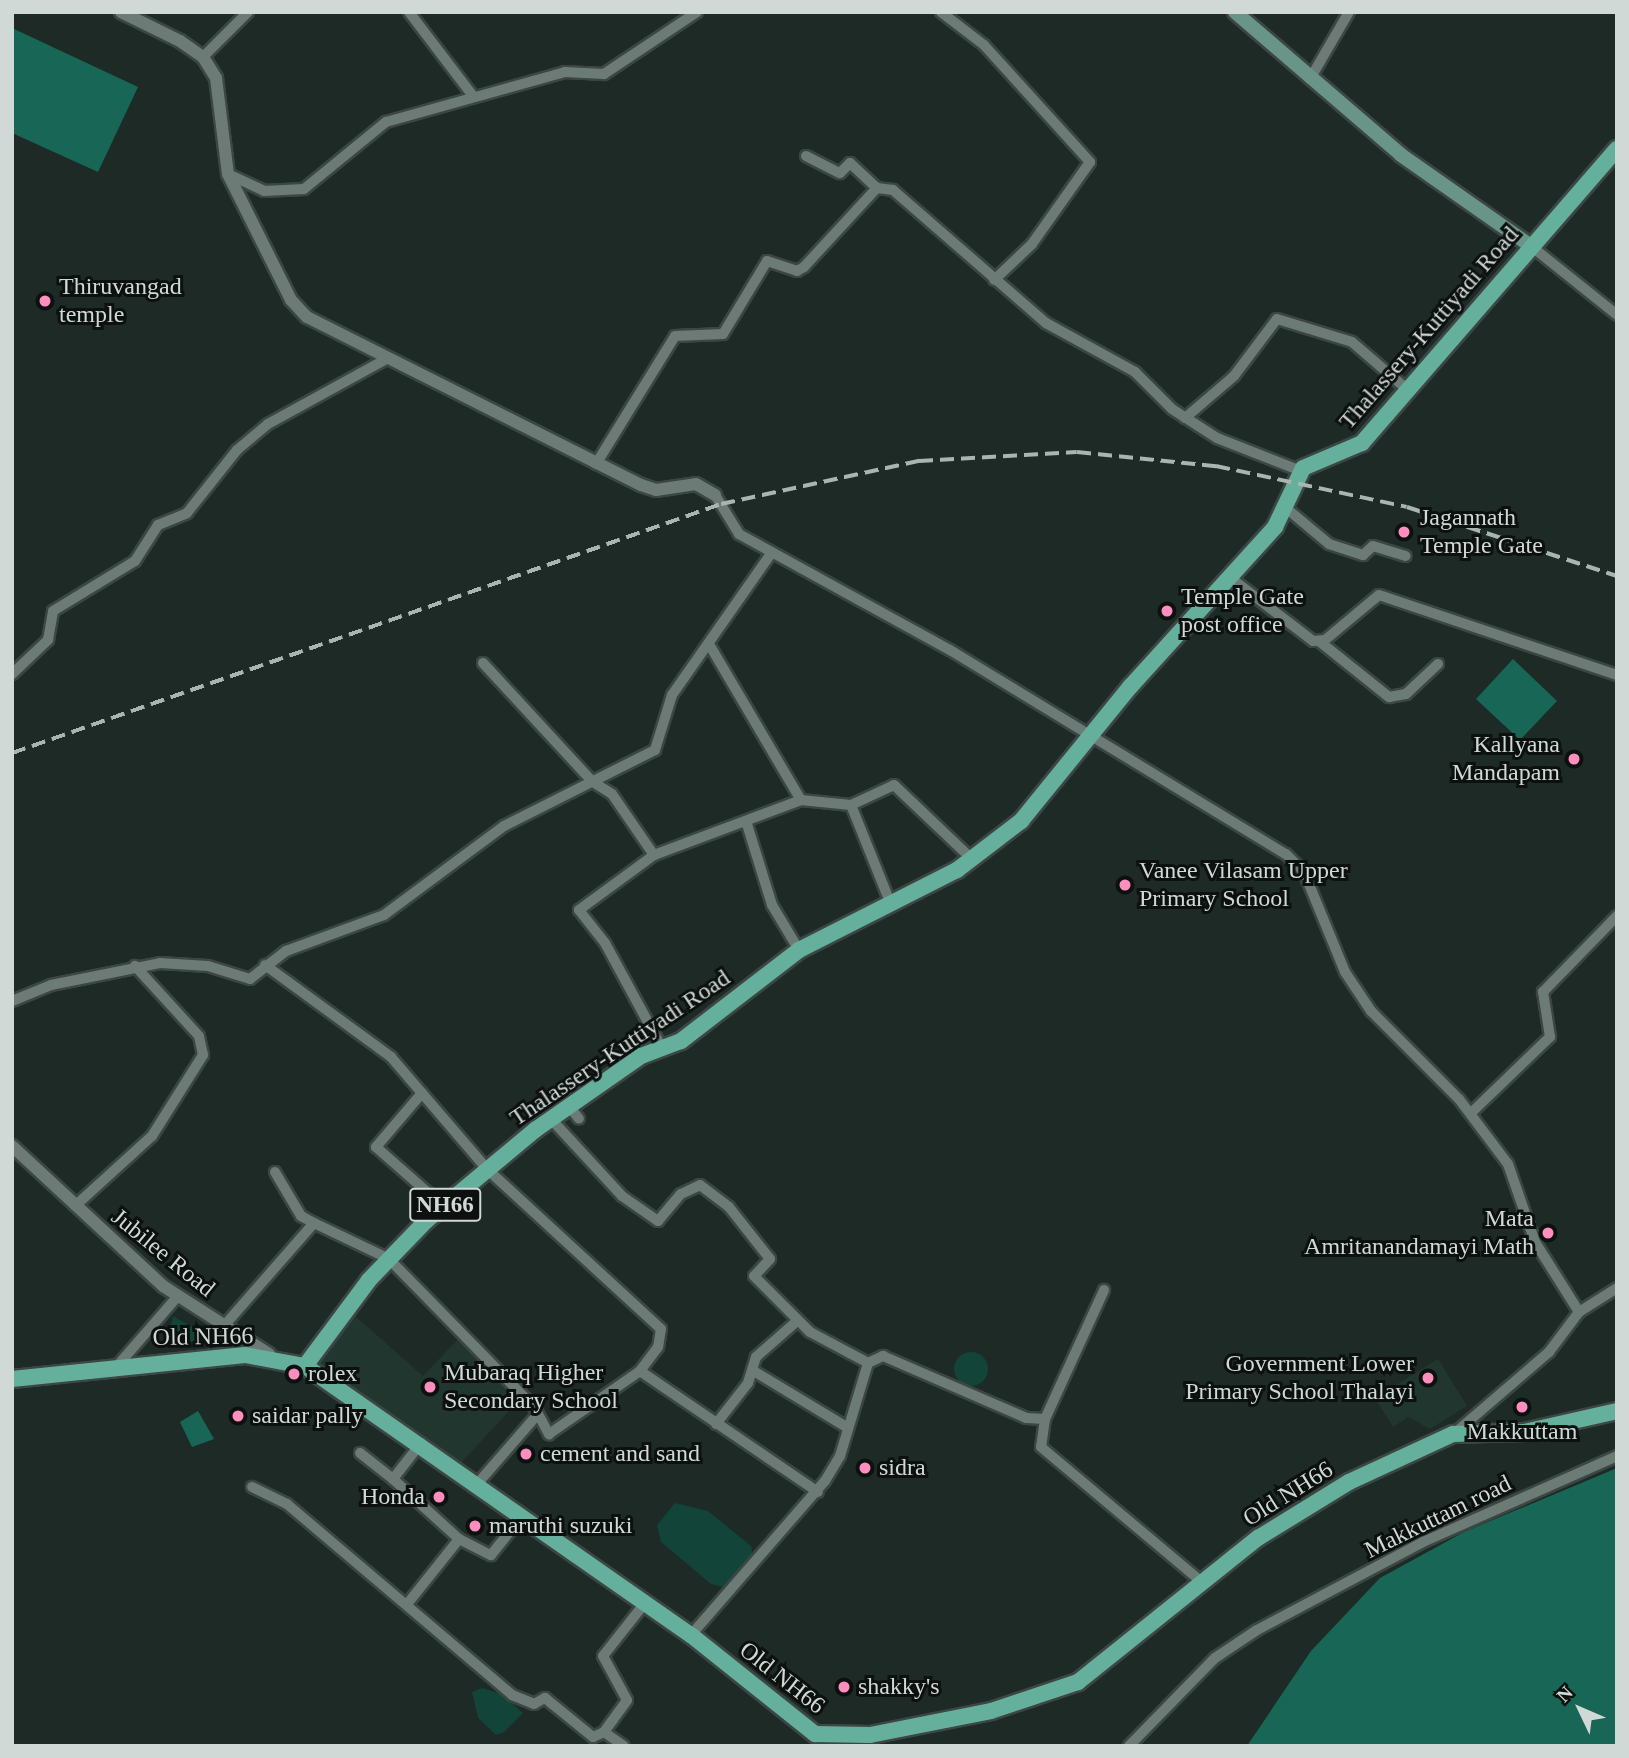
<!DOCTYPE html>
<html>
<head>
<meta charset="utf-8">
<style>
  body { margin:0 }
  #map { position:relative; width:1629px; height:1758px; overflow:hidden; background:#1d2a26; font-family:Georgia,serif }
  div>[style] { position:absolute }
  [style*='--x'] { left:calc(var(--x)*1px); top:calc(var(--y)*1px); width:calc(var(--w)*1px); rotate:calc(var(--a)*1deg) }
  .built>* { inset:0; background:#223630 }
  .green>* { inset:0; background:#124439 }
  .round { border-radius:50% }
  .water>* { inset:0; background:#186756 }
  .roads { filter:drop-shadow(2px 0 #3c4643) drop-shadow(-2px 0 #3c4643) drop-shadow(0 2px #3c4643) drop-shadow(0 -2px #3c4643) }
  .minor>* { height:10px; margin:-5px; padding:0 5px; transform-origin:5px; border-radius:5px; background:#6c7b76 }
  .tertiary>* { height:12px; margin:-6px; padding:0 6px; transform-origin:6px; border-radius:6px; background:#6c7b76 }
  .secondary>* { height:14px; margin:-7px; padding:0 7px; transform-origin:7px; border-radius:7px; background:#699589 }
  .primary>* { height:16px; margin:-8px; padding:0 8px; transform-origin:8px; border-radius:8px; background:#65b09c }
  .rail>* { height:3.5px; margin-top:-1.75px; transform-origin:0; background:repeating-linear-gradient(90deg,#aab4b0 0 14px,transparent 0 21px) }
  .dots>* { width:19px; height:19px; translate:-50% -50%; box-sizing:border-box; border:4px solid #0c1110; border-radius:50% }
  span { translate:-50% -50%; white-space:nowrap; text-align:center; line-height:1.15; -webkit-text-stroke:6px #0c1110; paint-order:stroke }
  .shield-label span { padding:2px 5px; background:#0c1110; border:2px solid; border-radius:5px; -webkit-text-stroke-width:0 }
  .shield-label { font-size:23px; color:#d1d9d6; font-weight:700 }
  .poi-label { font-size:24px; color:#d1d9d6 }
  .left { translate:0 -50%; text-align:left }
  .right { translate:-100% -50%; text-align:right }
  .street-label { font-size:24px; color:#d1d9d6 }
  .frame { position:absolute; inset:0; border:14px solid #d1d9d6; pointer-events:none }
  .north { position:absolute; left:1545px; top:1674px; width:70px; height:70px; -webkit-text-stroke:5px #0c1110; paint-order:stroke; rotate:314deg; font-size:19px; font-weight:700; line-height:28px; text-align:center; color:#d1d9d6 }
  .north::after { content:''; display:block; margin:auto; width:24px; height:32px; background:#d1d9d6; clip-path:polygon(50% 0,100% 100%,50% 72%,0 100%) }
</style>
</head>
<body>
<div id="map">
  <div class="built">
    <div style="clip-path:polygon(354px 1315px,423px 1376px,460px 1337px,522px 1397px,460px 1464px,312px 1361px)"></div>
    <div style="clip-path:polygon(1438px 1359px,1467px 1406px,1430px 1429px,1408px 1417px,1393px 1427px,1375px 1398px)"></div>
  </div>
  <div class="green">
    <div style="clip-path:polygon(173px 1316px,216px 1341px,166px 1346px)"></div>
    <div class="round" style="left:954px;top:1352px;width:34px;height:34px"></div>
    <div style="clip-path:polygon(675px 1503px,708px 1511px,751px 1546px,754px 1559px,728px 1588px,711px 1584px,661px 1542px,657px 1525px)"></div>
    <div style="clip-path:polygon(482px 1688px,502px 1694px,523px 1713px,504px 1732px,496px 1735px,478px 1718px,472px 1692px)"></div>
  </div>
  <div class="water">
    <div style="clip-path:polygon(12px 28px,138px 87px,98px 172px,12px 133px)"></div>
    <div style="clip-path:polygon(1513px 659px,1557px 701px,1520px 740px,1476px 699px)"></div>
    <div style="clip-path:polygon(198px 1411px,214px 1439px,192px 1447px,180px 1422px)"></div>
    <div style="clip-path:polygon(1617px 1468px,1617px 1746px,1247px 1746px,1311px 1651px,1380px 1578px,1464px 1532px)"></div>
  </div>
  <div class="roads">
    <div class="minor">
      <div style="--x:409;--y:12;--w:106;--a:52.7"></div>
      <div style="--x:941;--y:12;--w:54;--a:37.5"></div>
      <div style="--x:984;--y:45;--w:158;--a:47.8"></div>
      <div style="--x:1090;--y:162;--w:100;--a:125.3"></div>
      <div style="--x:1032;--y:244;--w:52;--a:136.5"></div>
      <div style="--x:203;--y:57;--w:64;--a:-45"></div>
      <div style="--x:1310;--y:79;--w:78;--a:-59.8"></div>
      <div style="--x:806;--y:156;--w:38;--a:27"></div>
      <div style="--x:840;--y:173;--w:14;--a:-45"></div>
      <div style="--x:850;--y:163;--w:37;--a:43"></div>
      <div style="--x:877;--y:188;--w:16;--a:7"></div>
      <div style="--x:893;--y:190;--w:203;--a:41"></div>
      <div style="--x:1046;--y:323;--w:102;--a:28.8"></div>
      <div style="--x:1135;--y:372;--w:52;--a:45"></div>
      <div style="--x:1172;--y:409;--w:54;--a:32.8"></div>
      <div style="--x:1217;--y:438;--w:90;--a:21.4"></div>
      <div style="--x:228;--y:174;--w:40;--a:25"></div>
      <div style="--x:264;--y:191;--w:40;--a:-2.9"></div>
      <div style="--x:304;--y:189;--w:106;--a:-39.3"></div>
      <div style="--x:386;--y:122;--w:186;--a:-15.6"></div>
      <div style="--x:565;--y:72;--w:39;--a:3"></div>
      <div style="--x:604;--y:74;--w:112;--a:-33.7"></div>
      <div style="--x:1531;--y:246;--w:110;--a:38.7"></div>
      <div style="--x:1185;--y:418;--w:65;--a:-40.6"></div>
      <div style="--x:1234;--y:376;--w:71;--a:-53"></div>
      <div style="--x:1277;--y:319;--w:78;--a:17"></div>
      <div style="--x:1352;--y:342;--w:75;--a:40.7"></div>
      <div style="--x:596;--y:464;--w:150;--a:-58.3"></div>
      <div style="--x:675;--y:336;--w:48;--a:-2.4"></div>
      <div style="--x:723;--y:334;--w:85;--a:-58.9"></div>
      <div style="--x:767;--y:261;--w:32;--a:18"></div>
      <div style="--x:797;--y:271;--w:8;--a:-30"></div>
      <div style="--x:804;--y:267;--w:108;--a:-47.3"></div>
      <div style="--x:715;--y:495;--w:46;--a:58.4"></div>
      <div style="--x:739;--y:534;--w:241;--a:28.8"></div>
      <div style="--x:950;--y:650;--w:393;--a:31.3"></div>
      <div style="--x:1286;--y:854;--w:25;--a:45"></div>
      <div style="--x:1304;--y:872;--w:108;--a:67.7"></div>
      <div style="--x:1345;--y:972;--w:47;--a:56.3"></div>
      <div style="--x:1371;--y:1011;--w:124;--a:45"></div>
      <div style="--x:1459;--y:1099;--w:81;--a:53"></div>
      <div style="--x:1508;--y:1164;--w:83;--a:70.9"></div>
      <div style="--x:1535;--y:1242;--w:83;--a:57.8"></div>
      <div style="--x:1579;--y:1312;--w:50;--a:126.9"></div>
      <div style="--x:1549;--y:1352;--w:123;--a:139.3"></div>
      <div style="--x:1286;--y:508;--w:56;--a:39.9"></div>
      <div style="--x:1329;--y:544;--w:36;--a:18"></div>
      <div style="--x:1363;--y:555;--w:13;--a:-42"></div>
      <div style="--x:1373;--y:546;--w:34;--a:17"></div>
      <div style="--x:1232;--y:579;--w:102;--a:37.4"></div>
      <div style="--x:1313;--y:641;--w:12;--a:-5"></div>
      <div style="--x:1325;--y:640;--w:70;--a:-39.8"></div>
      <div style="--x:1379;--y:595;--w:251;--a:18.6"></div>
      <div style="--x:1319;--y:641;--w:90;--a:38.7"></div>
      <div style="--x:1389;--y:697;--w:17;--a:-10"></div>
      <div style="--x:1406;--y:694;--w:44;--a:-43.2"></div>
      <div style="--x:709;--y:644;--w:181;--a:59.5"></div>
      <div style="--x:483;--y:663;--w:162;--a:47.3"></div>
      <div style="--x:593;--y:782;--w:22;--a:32"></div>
      <div style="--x:612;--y:794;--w:74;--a:55.5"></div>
      <div style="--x:12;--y:674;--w:50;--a:-43.4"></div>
      <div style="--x:48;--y:640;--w:29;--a:-80"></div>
      <div style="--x:53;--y:611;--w:96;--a:-31.4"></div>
      <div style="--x:135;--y:561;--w:43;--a:-57.4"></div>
      <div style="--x:158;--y:525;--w:31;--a:-22"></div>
      <div style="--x:187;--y:513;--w:80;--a:-51.6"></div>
      <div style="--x:237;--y:450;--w:40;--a:-40"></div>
      <div style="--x:268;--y:424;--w:135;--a:-28.8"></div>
      <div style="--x:851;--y:805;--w:105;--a:68.1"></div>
      <div style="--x:746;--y:821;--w:88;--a:72.8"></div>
      <div style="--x:772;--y:905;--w:52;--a:59"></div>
      <div style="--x:265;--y:965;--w:156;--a:36.1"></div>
      <div style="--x:391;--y:1057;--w:148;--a:49.4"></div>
      <div style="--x:487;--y:1169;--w:236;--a:42.6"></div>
      <div style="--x:661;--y:1329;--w:18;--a:99"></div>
      <div style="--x:658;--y:1347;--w:30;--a:127"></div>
      <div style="--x:12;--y:1001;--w:42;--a:-22.3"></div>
      <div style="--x:51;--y:985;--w:111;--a:-11.4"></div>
      <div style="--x:160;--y:963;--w:48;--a:3.6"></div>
      <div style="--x:208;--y:966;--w:44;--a:17.2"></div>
      <div style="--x:250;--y:979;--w:46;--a:-37.9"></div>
      <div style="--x:286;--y:951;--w:104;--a:-20.2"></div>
      <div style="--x:384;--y:915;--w:149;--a:-36.6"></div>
      <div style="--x:504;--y:826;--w:169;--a:-26.7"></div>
      <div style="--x:655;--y:750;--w:58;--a:-72.8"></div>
      <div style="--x:672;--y:695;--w:174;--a:-55"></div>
      <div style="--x:662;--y:1048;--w:119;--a:-118.5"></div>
      <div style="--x:605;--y:943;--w:42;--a:-128.2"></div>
      <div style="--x:579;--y:910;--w:93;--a:-36.3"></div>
      <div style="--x:654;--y:855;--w:157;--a:-20.5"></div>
      <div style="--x:801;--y:800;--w:50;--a:5.7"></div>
      <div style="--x:851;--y:805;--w:47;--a:-24.9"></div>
      <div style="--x:894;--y:785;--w:109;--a:43.5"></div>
      <div style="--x:422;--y:1093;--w:71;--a:130.4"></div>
      <div style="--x:376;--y:1147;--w:89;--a:41.4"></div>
      <div style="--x:569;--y:1106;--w:16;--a:52"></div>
      <div style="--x:1471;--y:1113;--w:110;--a:-43.9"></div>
      <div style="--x:1550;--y:1037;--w:46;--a:-98.8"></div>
      <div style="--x:1543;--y:992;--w:106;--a:-45.8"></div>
      <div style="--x:551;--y:1119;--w:105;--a:47.3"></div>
      <div style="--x:622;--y:1196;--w:44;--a:34.8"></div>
      <div style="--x:658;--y:1221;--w:35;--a:-50"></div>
      <div style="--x:681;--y:1194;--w:21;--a:-25"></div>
      <div style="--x:700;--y:1185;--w:36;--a:37"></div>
      <div style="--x:729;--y:1207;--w:66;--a:51.7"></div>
      <div style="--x:770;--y:1259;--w:23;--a:133"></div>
      <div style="--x:754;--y:1276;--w:79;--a:45"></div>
      <div style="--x:810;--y:1332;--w:66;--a:28.1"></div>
      <div style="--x:275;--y:1172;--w:51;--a:59.4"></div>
      <div style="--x:301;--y:1216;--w:15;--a:28"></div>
      <div style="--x:75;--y:1206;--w:104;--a:-42.3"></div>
      <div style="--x:152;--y:1136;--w:96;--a:-57.8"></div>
      <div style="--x:203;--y:1055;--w:19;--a:-102"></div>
      <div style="--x:199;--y:1036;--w:95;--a:-132.4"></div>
      <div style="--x:1579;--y:1312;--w:45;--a:-32.3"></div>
      <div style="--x:223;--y:1327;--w:138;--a:-48.8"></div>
      <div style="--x:314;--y:1223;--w:83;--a:25.6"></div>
      <div style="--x:389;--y:1259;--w:209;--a:45.6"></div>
      <div style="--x:535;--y:1408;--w:30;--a:62"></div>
      <div style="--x:549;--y:1434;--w:111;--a:-34.7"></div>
      <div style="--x:640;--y:1371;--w:215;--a:34.2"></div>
      <div style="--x:118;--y:1365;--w:91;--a:-49"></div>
      <div style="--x:752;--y:1370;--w:112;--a:31.1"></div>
      <div style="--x:1045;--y:1419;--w:28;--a:98"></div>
      <div style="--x:1041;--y:1447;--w:210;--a:40"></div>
      <div style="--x:716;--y:1424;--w:52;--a:-52"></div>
      <div style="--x:748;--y:1383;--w:27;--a:-73"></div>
      <div style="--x:756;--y:1357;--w:55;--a:-41.3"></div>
      <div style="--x:421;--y:1443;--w:46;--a:127.9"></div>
      <div style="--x:393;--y:1479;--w:89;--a:42.3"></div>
      <div style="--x:459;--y:1539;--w:36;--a:27"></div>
      <div style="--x:491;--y:1555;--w:51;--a:-51.3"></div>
      <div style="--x:360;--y:1453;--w:42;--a:38.2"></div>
      <div style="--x:478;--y:1483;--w:91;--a:-49"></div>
      <div style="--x:252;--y:1487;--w:39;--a:26"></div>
      <div style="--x:287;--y:1504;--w:295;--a:40.3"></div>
      <div style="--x:512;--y:1695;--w:24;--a:22"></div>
      <div style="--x:534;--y:1704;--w:13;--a:-29"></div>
      <div style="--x:545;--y:1698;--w:62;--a:39.1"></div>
      <div style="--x:593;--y:1737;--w:12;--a:-24"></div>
      <div style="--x:604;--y:1732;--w:39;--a:-54"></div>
      <div style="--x:627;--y:1700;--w:50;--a:-118.6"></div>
      <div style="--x:603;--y:1656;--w:68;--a:-51.6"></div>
      <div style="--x:408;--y:1603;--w:82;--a:-51.4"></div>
      <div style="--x:691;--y:1635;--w:204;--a:-49"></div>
      <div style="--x:825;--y:1481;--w:29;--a:-59"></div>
      <div style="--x:840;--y:1456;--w:97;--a:-73.2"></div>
      <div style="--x:868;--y:1363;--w:17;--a:-25"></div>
      <div style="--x:883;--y:1356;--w:156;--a:23.4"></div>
      <div style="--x:1026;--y:1418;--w:19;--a:3"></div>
      <div style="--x:1045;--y:1419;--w:142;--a:-65.4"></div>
      <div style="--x:604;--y:1732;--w:24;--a:35"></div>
      <div style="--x:1129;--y:1746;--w:123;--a:-45.7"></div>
      <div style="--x:1215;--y:1658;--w:50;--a:-33.7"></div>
      <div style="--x:1257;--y:1630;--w:188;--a:-27.9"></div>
      <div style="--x:1423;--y:1542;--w:212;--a:-23.9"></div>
    </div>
    <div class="tertiary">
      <div style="--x:121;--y:12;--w:66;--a:26.2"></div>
      <div style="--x:180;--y:41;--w:28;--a:35"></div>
      <div style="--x:203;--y:57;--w:25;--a:58"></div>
      <div style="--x:216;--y:78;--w:97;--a:82.9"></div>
      <div style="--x:228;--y:174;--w:141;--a:63.4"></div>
      <div style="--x:291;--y:300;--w:23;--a:47"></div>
      <div style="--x:307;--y:317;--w:374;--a:26.7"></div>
      <div style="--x:641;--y:485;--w:16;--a:18"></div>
      <div style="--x:656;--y:490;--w:40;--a:-8.5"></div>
      <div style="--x:696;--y:484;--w:22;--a:30"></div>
      <div style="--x:12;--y:1146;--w:206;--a:42.8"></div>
      <div style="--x:163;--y:1286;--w:126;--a:32.7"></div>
    </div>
    <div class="secondary">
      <div style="--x:1235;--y:12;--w:219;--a:40.7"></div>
      <div style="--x:1401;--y:155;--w:159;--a:35"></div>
    </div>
    <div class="primary">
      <div style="--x:305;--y:1366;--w:107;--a:-53.3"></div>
      <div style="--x:369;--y:1280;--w:83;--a:-46"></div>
      <div style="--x:427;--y:1220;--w:141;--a:-39.8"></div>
      <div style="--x:535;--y:1130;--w:129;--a:-34.9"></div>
      <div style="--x:641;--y:1056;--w:43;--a:-20.6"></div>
      <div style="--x:681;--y:1041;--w:149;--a:-37.6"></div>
      <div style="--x:799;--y:950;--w:177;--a:-26.9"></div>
      <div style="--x:957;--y:870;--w:81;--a:-37.4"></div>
      <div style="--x:1021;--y:821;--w:173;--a:-50.9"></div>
      <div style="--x:1130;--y:687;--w:216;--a:-47.8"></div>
      <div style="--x:1275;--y:527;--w:65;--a:-64.6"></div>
      <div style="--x:1303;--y:468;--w:64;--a:-23"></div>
      <div style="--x:1362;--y:443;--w:389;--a:-49.1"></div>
      <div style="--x:12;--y:1379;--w:234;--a:-5.9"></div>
      <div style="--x:245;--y:1355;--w:61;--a:10.4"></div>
      <div style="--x:305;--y:1366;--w:470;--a:34.9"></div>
      <div style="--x:691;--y:1635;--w:159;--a:38.6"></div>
      <div style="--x:815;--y:1734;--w:55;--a:1"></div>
      <div style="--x:870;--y:1735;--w:123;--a:-11.2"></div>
      <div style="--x:991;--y:1711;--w:92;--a:-18.4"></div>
      <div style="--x:1078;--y:1682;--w:231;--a:-38.7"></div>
      <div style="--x:1258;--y:1538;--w:107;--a:-31.6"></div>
      <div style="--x:1349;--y:1482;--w:115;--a:-24.8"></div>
      <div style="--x:1453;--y:1434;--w:71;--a:-1.6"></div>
      <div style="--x:1524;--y:1432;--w:95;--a:-12.7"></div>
    </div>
  </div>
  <div class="rail">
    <div style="--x:12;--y:753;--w:751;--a:-19.35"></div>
    <div style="--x:721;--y:504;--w:203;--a:-12.3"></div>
    <div style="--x:919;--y:461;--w:158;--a:-3.3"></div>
    <div style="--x:1077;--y:452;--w:140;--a:5.8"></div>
    <div style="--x:1216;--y:466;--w:195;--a:12.1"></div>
    <div style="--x:1407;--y:507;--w:221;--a:18.2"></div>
  </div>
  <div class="dots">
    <div style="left:45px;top:301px;background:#fe8ebd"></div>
    <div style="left:1404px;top:532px;background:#fe8ebd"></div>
    <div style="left:1167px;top:611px;background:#fe8ebd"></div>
    <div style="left:1574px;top:759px;background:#fe8ebd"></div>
    <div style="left:1125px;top:885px;background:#fe8ebd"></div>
    <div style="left:1548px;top:1233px;background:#fe8ebd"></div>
    <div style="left:294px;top:1374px;background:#fe8ebd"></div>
    <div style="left:1428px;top:1378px;background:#fe8ebd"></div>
    <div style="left:430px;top:1387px;background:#fe8ebd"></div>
    <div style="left:1522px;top:1407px;background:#fe8ebd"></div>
    <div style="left:238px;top:1416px;background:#fe8ebd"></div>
    <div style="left:526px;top:1454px;background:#fe8ebd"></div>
    <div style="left:865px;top:1468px;background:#fe8ebd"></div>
    <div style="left:439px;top:1497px;background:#fe8ebd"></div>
    <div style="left:475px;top:1526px;background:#fe8ebd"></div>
    <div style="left:844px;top:1687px;background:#fe8ebd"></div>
  </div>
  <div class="shield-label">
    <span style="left:445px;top:1205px">NH66</span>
  </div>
  <div class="poi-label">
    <span class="left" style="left:59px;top:301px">Thiruvangad<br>temple</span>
    <span class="left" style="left:1420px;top:532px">Jagannath<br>Temple Gate</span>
    <span class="left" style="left:1181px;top:611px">Temple Gate<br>post office</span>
    <span class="right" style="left:1560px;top:759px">Kallyana<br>Mandapam</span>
    <span class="left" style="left:1139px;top:885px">Vanee Vilasam Upper<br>Primary School</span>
    <span class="right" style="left:1534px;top:1233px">Mata<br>Amritanandamayi Math</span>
    <span class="right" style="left:1414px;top:1378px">Government Lower<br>Primary School Thalayi</span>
    <span class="left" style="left:444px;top:1387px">Mubaraq Higher<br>Secondary School</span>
    <span class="left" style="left:308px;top:1374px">rolex</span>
    <span class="left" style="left:252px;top:1416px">saidar pally</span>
    <span style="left:1522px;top:1432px">Makkuttam</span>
    <span class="left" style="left:540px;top:1454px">cement and sand</span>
    <span class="left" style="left:879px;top:1468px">sidra</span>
    <span class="right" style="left:425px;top:1497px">Honda</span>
    <span class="left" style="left:489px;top:1526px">maruthi suzuki</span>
    <span class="left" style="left:858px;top:1687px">shakky's</span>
  </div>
  <div class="street-label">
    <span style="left:1429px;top:328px;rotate:-49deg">Thalassery-Kuttiyadi Road</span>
    <span style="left:620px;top:1048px;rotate:-34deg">Thalassery-Kuttiyadi Road</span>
    <span style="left:163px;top:1253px;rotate:39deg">Jubilee Road</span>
    <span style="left:203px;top:1337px;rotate:-1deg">Old NH66</span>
    <span style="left:1288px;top:1494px;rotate:-32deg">Old NH66</span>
    <span style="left:1438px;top:1517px;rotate:-26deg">Makkuttam road</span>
    <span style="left:782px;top:1678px;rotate:38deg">Old NH66</span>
  </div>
  <div class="frame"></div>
  <div class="north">N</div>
</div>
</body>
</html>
